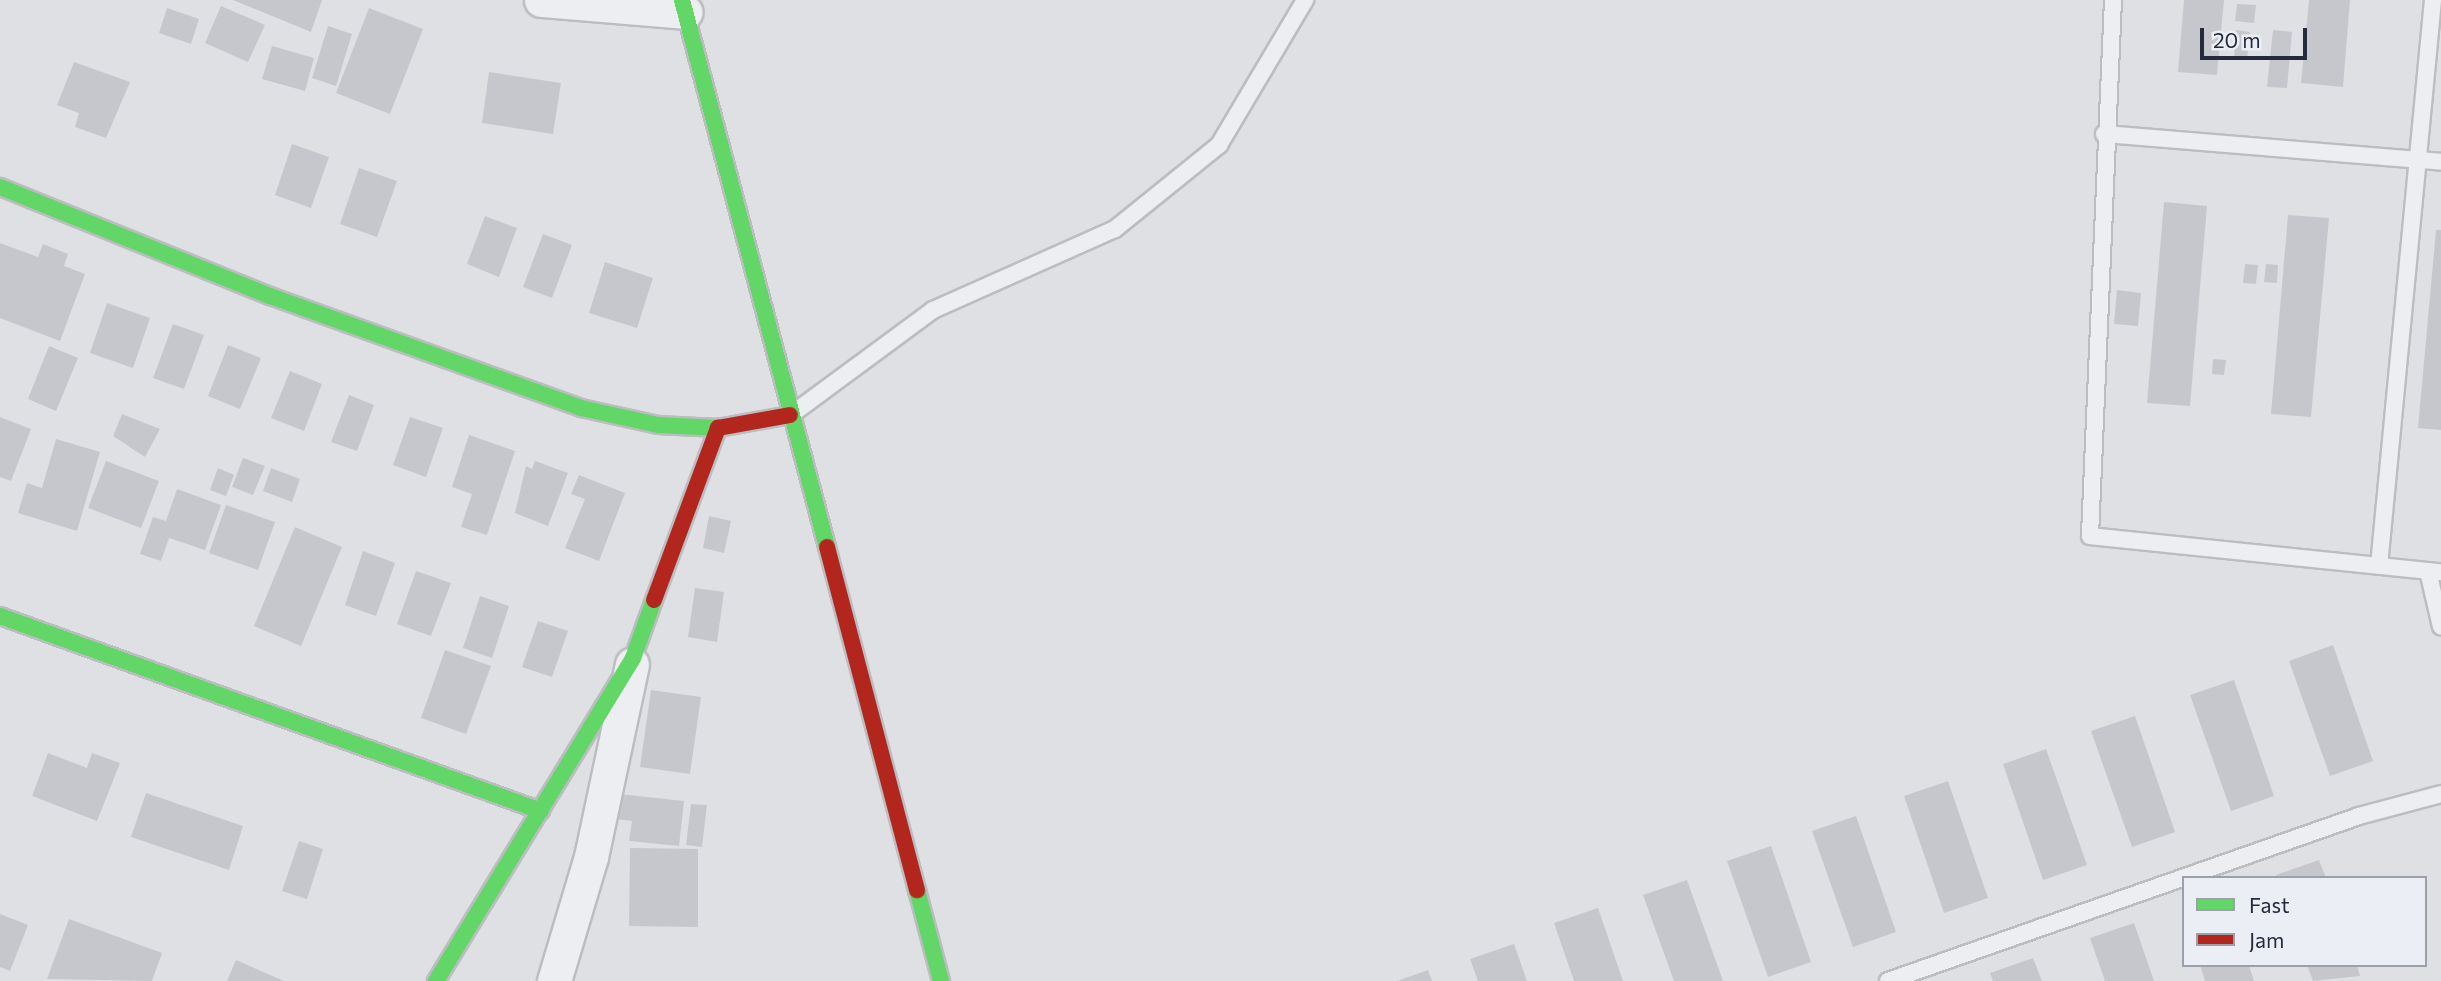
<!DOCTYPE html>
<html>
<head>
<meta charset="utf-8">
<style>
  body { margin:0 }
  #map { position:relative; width:2441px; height:981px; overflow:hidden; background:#dfe0e4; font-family:Commissioner,sans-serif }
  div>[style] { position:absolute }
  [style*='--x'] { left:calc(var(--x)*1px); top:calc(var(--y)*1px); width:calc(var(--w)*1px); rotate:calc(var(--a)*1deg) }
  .building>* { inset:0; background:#c6c7cc }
  .roads { filter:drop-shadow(2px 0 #bcbdc1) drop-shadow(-2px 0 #bcbdc1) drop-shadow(0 2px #bcbdc1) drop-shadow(0 -2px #bcbdc1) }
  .lane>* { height:16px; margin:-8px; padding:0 8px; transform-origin:8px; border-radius:8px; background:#edeef1 }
  .street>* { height:33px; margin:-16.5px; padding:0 16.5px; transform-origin:16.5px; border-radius:16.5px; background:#edeef1 }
  .fast>* { height:16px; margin:-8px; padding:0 8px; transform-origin:8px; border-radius:8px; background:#63d668 }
  .jam>* { height:16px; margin:-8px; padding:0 8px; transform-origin:8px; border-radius:8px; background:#b3261e }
  span { translate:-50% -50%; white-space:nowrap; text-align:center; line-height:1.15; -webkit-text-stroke:7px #ebeef4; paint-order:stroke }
  .legend { position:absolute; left:2182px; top:876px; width:245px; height:91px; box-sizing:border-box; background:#ebeef4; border:2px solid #9ca0ab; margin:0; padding:9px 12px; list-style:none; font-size:21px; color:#252b3d }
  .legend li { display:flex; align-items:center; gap:14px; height:35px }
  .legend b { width:35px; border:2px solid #9ca0ab }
  .scale { position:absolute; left:2200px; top:28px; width:107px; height:32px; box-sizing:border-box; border:4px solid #252b3d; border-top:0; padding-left:9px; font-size:21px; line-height:24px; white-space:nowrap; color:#252b3d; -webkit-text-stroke:5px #ebeef4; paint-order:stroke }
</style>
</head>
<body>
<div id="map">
  <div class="building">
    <div style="clip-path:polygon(233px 0,322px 0,311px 32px)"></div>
    <div style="clip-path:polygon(2184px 0,2224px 0,2217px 75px,2178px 72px)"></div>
    <div style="clip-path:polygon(2309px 0,2350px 0,2343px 87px,2301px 83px)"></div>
    <div style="clip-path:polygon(2237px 4px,2256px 5px,2254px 23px,2235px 21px)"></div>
    <div style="clip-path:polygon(221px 6px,265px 25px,248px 62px,205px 43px)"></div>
    <div style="clip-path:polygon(167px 8px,199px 19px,191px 44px,159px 33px)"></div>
    <div style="clip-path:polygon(369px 8px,423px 29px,390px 114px,336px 93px)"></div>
    <div style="clip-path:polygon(328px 26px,352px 34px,336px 86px,312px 78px)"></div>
    <div style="clip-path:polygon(2236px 30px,2250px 32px,2247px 58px,2234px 57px)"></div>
    <div style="clip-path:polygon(2273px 30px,2292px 32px,2287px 88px,2267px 87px)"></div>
    <div style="clip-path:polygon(272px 46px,314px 58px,305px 91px,262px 79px)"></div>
    <div style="clip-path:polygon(74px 62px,130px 82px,106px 138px,75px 127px,79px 113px,57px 105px)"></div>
    <div style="clip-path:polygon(489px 72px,561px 83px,553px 134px,482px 123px)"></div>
    <div style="clip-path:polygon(292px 144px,329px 157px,311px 208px,275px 195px)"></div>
    <div style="clip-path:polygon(359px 168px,397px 181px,377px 237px,340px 224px)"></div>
    <div style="clip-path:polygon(2164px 202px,2207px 206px,2190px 406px,2147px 403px)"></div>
    <div style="clip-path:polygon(2288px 215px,2329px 218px,2311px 417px,2271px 414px)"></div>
    <div style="clip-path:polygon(485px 216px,517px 228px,499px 277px,467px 264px)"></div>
    <div style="clip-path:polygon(2436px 230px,2441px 230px,2441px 430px,2418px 428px)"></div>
    <div style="clip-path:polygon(543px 234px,572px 245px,552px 298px,523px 287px)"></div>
    <div style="clip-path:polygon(0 243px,38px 257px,43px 244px,68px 254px,64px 266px,85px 274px,60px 341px,0 318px)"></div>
    <div style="clip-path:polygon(605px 262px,653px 278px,637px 328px,589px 313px)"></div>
    <div style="clip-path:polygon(2245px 264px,2258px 265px,2256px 284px,2243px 283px)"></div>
    <div style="clip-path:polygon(2266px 264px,2278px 265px,2277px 283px,2264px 282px)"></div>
    <div style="clip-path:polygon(2117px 290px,2141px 293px,2138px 326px,2114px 324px)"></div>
    <div style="clip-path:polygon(107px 303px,150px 318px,133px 368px,90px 353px)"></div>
    <div style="clip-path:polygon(173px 324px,204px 335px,184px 389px,153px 378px)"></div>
    <div style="clip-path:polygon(228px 345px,261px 358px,240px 409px,208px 396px)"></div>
    <div style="clip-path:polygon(49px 346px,78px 358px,56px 411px,28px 399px)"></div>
    <div style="clip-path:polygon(2213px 359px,2226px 360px,2224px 375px,2212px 374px)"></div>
    <div style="clip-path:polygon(290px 371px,322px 384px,304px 431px,271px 418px)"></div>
    <div style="clip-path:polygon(349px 395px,374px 405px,357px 451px,331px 442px)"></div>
    <div style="clip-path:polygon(122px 414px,160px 429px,145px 457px,113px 436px)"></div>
    <div style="clip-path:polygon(0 417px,31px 429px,11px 481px,0 477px)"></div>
    <div style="clip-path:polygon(410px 417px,443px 428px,426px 477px,393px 465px)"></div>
    <div style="clip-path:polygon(469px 435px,515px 451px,487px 535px,461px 527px,472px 494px,452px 487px)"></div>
    <div style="clip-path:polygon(56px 439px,100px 452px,77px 531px,18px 513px,27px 483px,42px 488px)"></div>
    <div style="clip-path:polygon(243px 458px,265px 466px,253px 495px,232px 487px)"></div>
    <div style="clip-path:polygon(106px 461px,159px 481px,141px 528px,88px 508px)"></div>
    <div style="clip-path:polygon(535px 461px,568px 473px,548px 526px,515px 513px,526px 466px,532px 469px)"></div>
    <div style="clip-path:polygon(218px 468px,234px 475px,226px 496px,210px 490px)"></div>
    <div style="clip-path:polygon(271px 468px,300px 479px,292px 502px,263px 491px)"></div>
    <div style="clip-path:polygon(579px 475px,625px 493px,599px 561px,565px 548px,585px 499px,571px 494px)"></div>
    <div style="clip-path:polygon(177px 489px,221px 505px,205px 550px,169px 538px,161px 561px,140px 554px,153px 517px,166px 521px)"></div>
    <div style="clip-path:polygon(226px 505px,275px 522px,258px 570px,209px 553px)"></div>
    <div style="clip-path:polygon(709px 516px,731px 521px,724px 553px,703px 548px)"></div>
    <div style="clip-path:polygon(295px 527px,342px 547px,301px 646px,254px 626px)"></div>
    <div style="clip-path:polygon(363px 551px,395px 563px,376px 616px,345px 605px)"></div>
    <div style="clip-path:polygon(416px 571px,451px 583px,431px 636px,397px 624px)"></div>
    <div style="clip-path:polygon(695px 588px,724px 592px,717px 642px,688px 637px)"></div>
    <div style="clip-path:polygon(480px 596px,509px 606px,492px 658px,463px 648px)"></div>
    <div style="clip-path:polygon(538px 621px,568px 631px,552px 677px,522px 667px)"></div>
    <div style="clip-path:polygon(2333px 645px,2373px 761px,2330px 776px,2289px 661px)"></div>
    <div style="clip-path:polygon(445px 650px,491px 666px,466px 734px,421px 718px)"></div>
    <div style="clip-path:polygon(2234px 680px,2274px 796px,2231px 811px,2190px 695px)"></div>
    <div style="clip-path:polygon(651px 690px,701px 697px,690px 774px,640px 767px)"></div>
    <div style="clip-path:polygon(2135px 716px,2175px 832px,2132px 847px,2091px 731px)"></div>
    <div style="clip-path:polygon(2046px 749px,2087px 865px,2043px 880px,2003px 764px)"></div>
    <div style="clip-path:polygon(48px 753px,87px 768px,92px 753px,120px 763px,97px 821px,32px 796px)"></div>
    <div style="clip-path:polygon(1948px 781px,1988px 898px,1944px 913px,1904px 796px)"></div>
    <div style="clip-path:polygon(146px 793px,243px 826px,229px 870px,131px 837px)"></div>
    <div style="clip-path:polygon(619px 794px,684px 801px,679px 846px,629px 841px,632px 821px,616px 819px)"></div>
    <div style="clip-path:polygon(691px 804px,707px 805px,702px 847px,686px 845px)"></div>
    <div style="clip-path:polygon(1856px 816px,1896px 932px,1853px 947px,1812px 831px)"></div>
    <div style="clip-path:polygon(299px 841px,323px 849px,307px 899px,282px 891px)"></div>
    <div style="clip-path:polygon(1771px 846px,1811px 962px,1768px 977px,1727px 861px)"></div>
    <div style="clip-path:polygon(630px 848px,698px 849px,698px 927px,629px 926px)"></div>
    <div style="clip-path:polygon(2319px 860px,2326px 878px,2277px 878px,2276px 875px)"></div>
    <div style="clip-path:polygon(1687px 880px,1723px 981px,1674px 981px,1643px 895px)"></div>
    <div style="clip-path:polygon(1598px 908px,1623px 981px,1574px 981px,1554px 923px)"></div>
    <div style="clip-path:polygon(0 914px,28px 925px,10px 971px,0 967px)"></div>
    <div style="clip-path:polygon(69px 919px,162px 953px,152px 981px,47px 979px)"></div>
    <div style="clip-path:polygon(2134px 923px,2154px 981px,2105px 981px,2090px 938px)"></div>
    <div style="clip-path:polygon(1514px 944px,1527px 981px,1478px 981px,1470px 959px)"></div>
    <div style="clip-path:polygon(2033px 958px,2042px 981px,1993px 981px,1990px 973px)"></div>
    <div style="clip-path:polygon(236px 960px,284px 981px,227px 981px)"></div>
    <div style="clip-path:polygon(2200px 965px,2249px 965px,2254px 981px,2205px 981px)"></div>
    <div style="clip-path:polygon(2307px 965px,2357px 965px,2360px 976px,2313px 981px)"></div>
    <div style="clip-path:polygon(1428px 970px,1432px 981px,1397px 981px)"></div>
  </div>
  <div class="roads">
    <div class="lane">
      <div style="--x:2113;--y:0;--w:536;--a:92.46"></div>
      <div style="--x:2090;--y:536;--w:353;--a:5.9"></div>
      <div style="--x:2104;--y:134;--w:338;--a:4.7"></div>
      <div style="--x:792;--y:414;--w:175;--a:-36.4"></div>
      <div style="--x:933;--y:310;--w:199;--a:-24"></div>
      <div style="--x:1115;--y:229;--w:134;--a:-38.9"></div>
      <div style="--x:1219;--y:145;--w:169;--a:-59.3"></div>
      <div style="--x:2379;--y:566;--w:569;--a:-84.55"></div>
      <div style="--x:2428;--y:571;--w:57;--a:76.9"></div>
      <div style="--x:1888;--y:981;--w:499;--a:-19.3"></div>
      <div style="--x:2359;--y:816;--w:85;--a:-15"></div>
    </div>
    <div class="street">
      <div style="--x:541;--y:0;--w:145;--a:4.7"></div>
      <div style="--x:554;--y:981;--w:129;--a:-73.4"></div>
      <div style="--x:591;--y:857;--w:197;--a:-78"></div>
    </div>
    <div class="fast">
      <div style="--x:682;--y:0;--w:566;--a:75.15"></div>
      <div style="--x:0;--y:187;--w:291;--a:22"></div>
      <div style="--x:270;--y:296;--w:331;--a:19.8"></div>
      <div style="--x:581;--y:408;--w:79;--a:12.4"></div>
      <div style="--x:658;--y:425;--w:60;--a:2.9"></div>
      <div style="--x:0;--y:616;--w:575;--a:19.82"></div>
      <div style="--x:917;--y:890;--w:94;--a:75.2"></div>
      <div style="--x:436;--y:981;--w:378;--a:-58.6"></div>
      <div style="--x:633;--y:658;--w:62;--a:-70.1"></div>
    </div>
    <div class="jam">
      <div style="--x:827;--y:547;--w:355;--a:75.3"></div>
      <div style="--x:654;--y:600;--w:184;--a:-69.6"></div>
      <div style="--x:718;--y:428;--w:73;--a:-10.2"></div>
    </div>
  </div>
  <ul class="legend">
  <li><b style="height:9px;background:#63d668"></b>Fast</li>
  <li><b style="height:9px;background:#b3261e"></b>Jam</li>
  </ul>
  <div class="scale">20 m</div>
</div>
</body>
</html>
